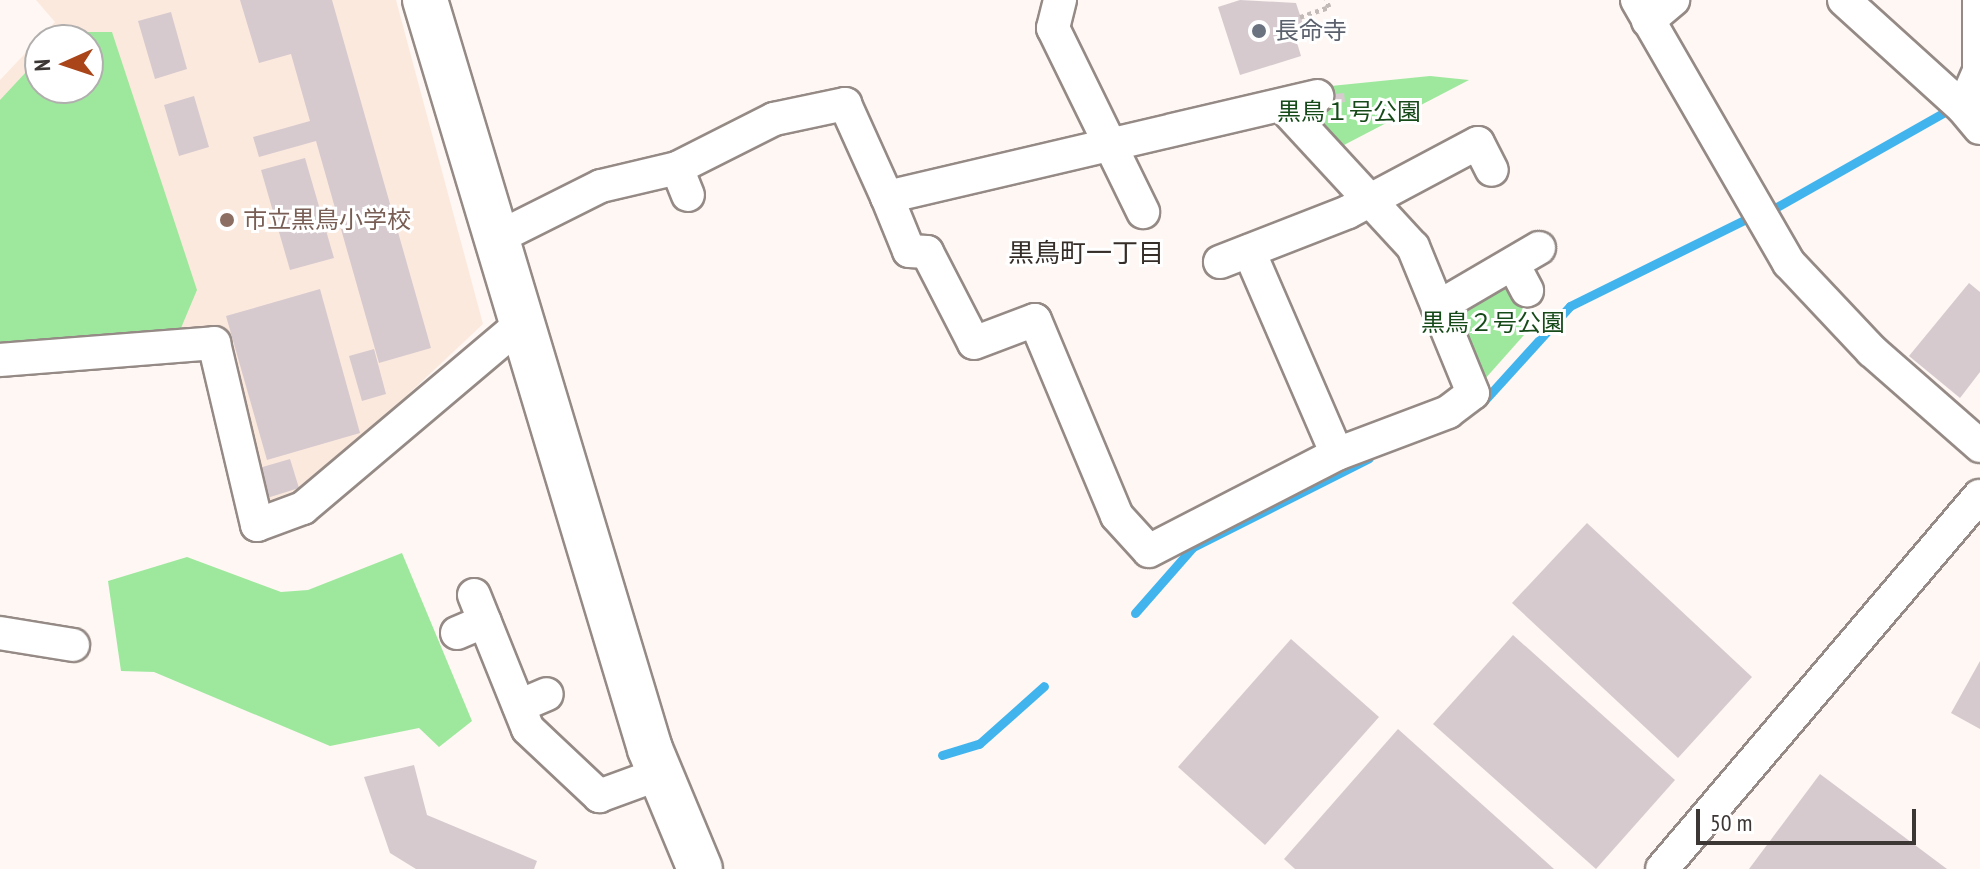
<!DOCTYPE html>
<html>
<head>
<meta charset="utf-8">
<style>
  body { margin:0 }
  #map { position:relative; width:1980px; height:869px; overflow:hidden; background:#fef7f3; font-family:"PT Sans Narrow","Noto Sans JP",sans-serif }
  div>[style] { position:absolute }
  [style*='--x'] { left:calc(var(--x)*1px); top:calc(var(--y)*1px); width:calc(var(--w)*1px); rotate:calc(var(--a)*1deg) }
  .built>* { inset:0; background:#fce9de }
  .green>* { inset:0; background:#9ee89e }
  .stream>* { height:9px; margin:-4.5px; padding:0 4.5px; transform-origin:4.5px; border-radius:4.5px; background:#42b4ed }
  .building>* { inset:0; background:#d6cacf }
  .path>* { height:5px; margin-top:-2.5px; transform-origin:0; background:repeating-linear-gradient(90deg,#c1bab7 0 4px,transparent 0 8px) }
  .roads { filter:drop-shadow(2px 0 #958a85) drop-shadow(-2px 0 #958a85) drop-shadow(0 2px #958a85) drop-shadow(0 -2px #958a85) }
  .street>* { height:32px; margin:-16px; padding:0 16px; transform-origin:16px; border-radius:16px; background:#fff }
  .secondary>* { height:44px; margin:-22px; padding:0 22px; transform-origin:22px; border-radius:22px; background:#fff }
  .dots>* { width:22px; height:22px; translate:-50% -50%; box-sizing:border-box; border:4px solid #fff; border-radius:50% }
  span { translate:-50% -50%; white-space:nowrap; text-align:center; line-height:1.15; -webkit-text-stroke:6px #fff; paint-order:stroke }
  .worship-label { font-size:24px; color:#5b616d }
  .left { translate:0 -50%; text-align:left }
  .park-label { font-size:24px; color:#164a19 }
  .education-label { font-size:24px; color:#785e54 }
  .neighbourhood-label { font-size:26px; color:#352d28 }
  .north { position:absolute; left:24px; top:24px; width:80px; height:80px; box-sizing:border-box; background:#fff; border:2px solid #b1afae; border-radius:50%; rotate:267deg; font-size:22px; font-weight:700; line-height:32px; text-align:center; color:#3c3735 }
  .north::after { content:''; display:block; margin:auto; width:28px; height:36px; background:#aa4419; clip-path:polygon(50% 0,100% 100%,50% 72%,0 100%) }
  .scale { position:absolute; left:1696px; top:809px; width:220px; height:36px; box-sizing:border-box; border:4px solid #3c3735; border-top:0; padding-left:10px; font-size:24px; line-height:28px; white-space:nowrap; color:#3c3735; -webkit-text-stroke:6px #fff; paint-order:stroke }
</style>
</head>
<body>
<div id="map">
  <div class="built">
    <div style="clip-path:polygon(evenodd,36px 0,396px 0,483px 324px,300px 496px,274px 510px,261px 500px,218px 334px,0 348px,0 80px,55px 22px,36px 0,40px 40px,88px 40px,88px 88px,40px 88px,40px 40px)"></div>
  </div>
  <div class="green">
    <div style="clip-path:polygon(60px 32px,112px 32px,197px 290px,181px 328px,0 343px,0 100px,40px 57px,40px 88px,88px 88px,88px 40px,53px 40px)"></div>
    <div style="clip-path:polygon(1430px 76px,1469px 80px,1344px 145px,1314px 114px,1321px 87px)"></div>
    <div style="clip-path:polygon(1500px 283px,1513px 286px,1532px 326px,1484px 380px,1459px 318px,1463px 306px)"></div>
    <div style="clip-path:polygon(402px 553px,472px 721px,439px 747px,419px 728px,330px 746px,154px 672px,121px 671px,108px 581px,187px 557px,281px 592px,308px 590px)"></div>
  </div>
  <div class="stream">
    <div style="--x:1768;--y:212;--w:211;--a:-29.5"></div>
    <div style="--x:1482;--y:403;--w:131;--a:-47.8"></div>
    <div style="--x:1570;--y:306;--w:205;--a:-26.3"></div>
    <div style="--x:1135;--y:613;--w:88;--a:-48.7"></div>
    <div style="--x:1193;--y:547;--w:197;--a:-26.8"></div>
    <div style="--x:942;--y:755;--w:39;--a:-17"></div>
    <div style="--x:979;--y:744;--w:87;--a:-41.7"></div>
  </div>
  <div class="building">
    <div style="clip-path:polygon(240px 0,332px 0,431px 348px,379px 363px,316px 141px,259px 157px,253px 137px,310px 121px,291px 54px,259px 63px)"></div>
    <div style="clip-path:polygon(1240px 0,1296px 3px,1306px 33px,1295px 36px,1301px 56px,1240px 75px,1218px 7px)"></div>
    <div style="clip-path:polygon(171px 12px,187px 69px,155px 79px,138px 21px)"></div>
    <div style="clip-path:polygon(1344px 93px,1345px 102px,1336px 103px,1335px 94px)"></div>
    <div style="clip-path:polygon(194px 96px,209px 147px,179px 156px,164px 105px)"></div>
    <div style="clip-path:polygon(305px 158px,334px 258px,290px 270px,261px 170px)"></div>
    <div style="clip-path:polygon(1969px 283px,1980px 292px,1980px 372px,1960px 398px,1909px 356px)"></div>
    <div style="clip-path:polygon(320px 289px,360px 433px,267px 460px,226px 316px)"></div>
    <div style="clip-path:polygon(374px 349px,386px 394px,362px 401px,349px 356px)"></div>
    <div style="clip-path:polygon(290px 459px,299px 488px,267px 498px,259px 468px)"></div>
    <div style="clip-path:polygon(1587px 523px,1752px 677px,1678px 758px,1512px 603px)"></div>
    <div style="clip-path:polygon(1513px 635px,1675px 780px,1596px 869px,1433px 724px)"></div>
    <div style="clip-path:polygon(1291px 639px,1379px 717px,1265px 845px,1178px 767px)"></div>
    <div style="clip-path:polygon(1980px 661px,1980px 729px,1951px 713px)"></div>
    <div style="clip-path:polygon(1398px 729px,1554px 869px,1295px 869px,1284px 859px)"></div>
    <div style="clip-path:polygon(414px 765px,427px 815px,537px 861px,534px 869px,416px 869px,390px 853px,364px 777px)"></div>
    <div style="clip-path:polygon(1820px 774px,1947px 869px,1749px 869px)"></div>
  </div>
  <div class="path">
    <div style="--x:1300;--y:17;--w:31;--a:-19"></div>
    <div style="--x:1329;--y:7;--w:8;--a:-113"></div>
  </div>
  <div class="roads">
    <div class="street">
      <div style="--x:1060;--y:0;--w:29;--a:104"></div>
      <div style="--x:1053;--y:28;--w:205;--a:63.9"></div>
      <div style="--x:1637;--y:0;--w:304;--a:60"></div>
      <div style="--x:1789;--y:263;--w:121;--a:46.7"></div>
      <div style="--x:1872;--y:351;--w:144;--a:41.3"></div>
      <div style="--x:1844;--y:0;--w:161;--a:42.2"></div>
      <div style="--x:1979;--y:0;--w:71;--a:90"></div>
      <div style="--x:1979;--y:71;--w:40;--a:113.4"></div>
      <div style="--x:1963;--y:108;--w:26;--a:50"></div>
      <div style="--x:1648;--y:21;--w:33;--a:-40"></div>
      <div style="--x:677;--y:168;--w:29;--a:68"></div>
      <div style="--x:887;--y:197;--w:58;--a:67.8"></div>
      <div style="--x:909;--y:251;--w:18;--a:3"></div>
      <div style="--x:927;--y:252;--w:102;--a:62.7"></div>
      <div style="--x:974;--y:343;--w:65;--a:-20.7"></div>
      <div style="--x:1035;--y:320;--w:212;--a:67.3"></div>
      <div style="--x:1117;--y:516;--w:47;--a:47.6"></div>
      <div style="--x:1149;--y:551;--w:212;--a:-27.3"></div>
      <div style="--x:1337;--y:454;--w:119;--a:-20.7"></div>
      <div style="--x:1448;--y:412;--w:31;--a:-37"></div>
      <div style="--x:1473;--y:393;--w:158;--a:-112.3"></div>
      <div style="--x:1413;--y:247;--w:192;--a:-132.7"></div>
      <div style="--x:497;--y:238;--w:116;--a:-26.6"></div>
      <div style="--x:601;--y:186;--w:78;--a:-13.3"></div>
      <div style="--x:677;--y:168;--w:109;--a:-26.8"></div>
      <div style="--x:774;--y:119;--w:73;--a:-11.9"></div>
      <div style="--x:845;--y:104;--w:102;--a:65.7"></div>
      <div style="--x:887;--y:197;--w:442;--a:-13.2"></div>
      <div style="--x:1249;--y:251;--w:221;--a:66.6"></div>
      <div style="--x:1220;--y:262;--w:137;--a:-21.3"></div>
      <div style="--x:1348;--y:212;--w:147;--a:-28"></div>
      <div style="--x:1478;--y:143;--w:30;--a:63"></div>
      <div style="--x:1513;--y:264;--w:30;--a:62"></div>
      <div style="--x:1438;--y:307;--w:117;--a:-30.3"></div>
      <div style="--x:0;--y:360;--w:215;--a:-4.5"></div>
      <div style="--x:214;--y:343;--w:187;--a:76.7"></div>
      <div style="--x:257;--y:525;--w:49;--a:-20.3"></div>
      <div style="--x:303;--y:508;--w:288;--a:-40.2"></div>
      <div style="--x:474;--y:595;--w:144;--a:68.1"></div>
      <div style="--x:528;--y:729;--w:98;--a:43.3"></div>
      <div style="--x:599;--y:796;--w:64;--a:-20.1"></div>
      <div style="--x:0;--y:633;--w:74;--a:9.3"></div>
      <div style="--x:457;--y:633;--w:30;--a:-23"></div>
      <div style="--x:519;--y:706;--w:30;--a:-23"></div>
      <div style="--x:1662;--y:869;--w:490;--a:-49.6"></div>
    </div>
    <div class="secondary">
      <div style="--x:425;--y:0;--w:782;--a:73.28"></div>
      <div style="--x:650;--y:749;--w:130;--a:67.4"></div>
    </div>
  </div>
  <div class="dots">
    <div style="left:1259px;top:31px;background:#6b7280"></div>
    <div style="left:227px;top:220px;background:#8d6e63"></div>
  </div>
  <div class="worship-label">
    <span class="left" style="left:1275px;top:31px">長命寺</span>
  </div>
  <div class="park-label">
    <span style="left:1349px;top:112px">黒鳥１号公園</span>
    <span style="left:1493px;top:323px">黒鳥２号公園</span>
  </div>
  <div class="education-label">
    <span class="left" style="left:243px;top:220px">市立黒鳥小学校</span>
  </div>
  <div class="neighbourhood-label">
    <span style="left:1086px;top:253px">黒鳥町一丁目</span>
  </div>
  <div class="north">N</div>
  <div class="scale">50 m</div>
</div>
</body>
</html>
